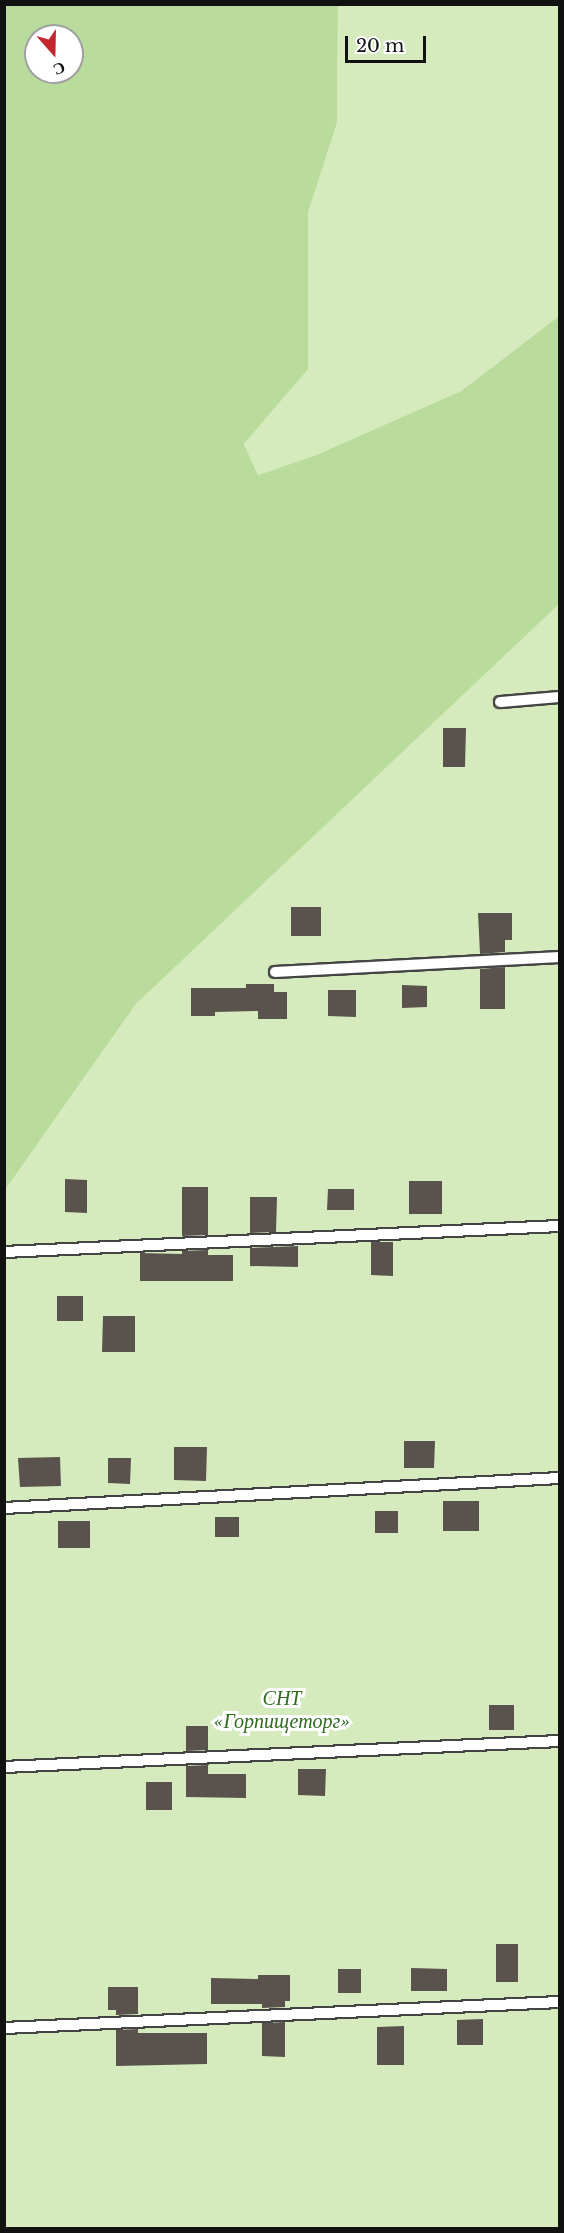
<!DOCTYPE html>
<html>
<head>
<meta charset="utf-8">
<style>
  body { margin:0 }
  #map { position:relative; width:564px; height:2233px; overflow:hidden; background:#fffdf5; font-family:"Libre Baskerville",serif }
  div>[style] { position:absolute }
  [style*='--x'] { left:calc(var(--x)*1px); top:calc(var(--y)*1px); width:calc(var(--w)*1px); rotate:calc(var(--a)*1deg) }
  .green>* { inset:0; background:#d5ebbd }
  .forest>* { inset:0; background:#b9dc9c }
  .building>* { inset:0; background:#5a524d }
  .roads { filter:drop-shadow(2px 0 #444) drop-shadow(-2px 0 #444) drop-shadow(0 2px #444) drop-shadow(0 -2px #444) }
  .service>* { height:10px; margin:-5px; padding:0 5px; transform-origin:5px; border-radius:5px; background:#fff }
  span { translate:-50% -50%; white-space:nowrap; text-align:center; line-height:1.15; -webkit-text-stroke:6px #fff; paint-order:stroke }
  .park-label { font-size:20px; color:#2f6b1f; font-style:italic }
  .frame { position:absolute; inset:0; border:6px solid #111; pointer-events:none }
  .north { position:absolute; left:24px; top:24px; width:60px; height:60px; box-sizing:border-box; background:#fff; border:2px solid #a0a0a0; border-radius:50%; rotate:160deg; font-size:16px; font-weight:700; line-height:24px; text-align:center; color:#111 }
  .north::after { content:''; display:block; margin:auto; width:21px; height:27px; background:#c4262e; clip-path:polygon(50% 0,100% 100%,50% 72%,0 100%) }
  .scale { position:absolute; left:345px; top:36px; width:81px; height:27px; box-sizing:border-box; border:3px solid #111; border-top:0; padding-left:8px; font-size:18px; line-height:21px; white-space:nowrap; color:#111; -webkit-text-stroke:4px #fff; paint-order:stroke }
</style>
</head>
<body>
<div id="map">
  <div class="green">
    <div style="clip-path:polygon(338px 5px,559px 5px,559px 316px,461px 391px,316px 455px,258px 475px,244px 444px,308px 368px,308px 213px,337px 123px)"></div>
    <div style="clip-path:polygon(559px 603px,559px 2228px,5px 2228px,5px 1190px,136px 1004px)"></div>
  </div>
  <div class="forest">
    <div style="clip-path:polygon(evenodd,5px 4px,338px 5px,337px 123px,308px 213px,308px 369px,244px 444px,258px 475px,316px 455px,461px 391px,559px 316px,560px 603px,136px 1004px,5px 1190px,5px 4px,36px 36px,72px 36px,72px 72px,36px 72px,36px 36px)"></div>
  </div>
  <div class="building">
    <div style="clip-path:polygon(443px 728px,466px 728px,465px 767px,443px 767px)"></div>
    <div style="clip-path:polygon(291px 907px,321px 907px,321px 936px,291px 936px)"></div>
    <div style="clip-path:polygon(478px 913px,512px 913px,512px 940px,505px 940px,505px 952px,480px 954px)"></div>
    <div style="clip-path:polygon(505px 967px,505px 1009px,480px 1009px,480px 969px)"></div>
    <div style="clip-path:polygon(246px 984px,274px 984px,274px 992px,287px 992px,287px 1019px,258px 1019px,258px 1011px,215px 1012px,215px 1016px,191px 1016px,191px 988px,246px 988px)"></div>
    <div style="clip-path:polygon(402px 985px,427px 986px,427px 1007px,402px 1008px)"></div>
    <div style="clip-path:polygon(328px 990px,356px 990px,356px 1017px,328px 1016px)"></div>
    <div style="clip-path:polygon(65px 1179px,87px 1180px,87px 1213px,65px 1212px)"></div>
    <div style="clip-path:polygon(409px 1181px,442px 1181px,442px 1214px,409px 1214px)"></div>
    <div style="clip-path:polygon(182px 1187px,208px 1187px,208px 1235px,182px 1236px)"></div>
    <div style="clip-path:polygon(328px 1189px,354px 1189px,354px 1210px,327px 1210px)"></div>
    <div style="clip-path:polygon(250px 1197px,277px 1197px,276px 1232px,250px 1233px)"></div>
    <div style="clip-path:polygon(371px 1242px,393px 1242px,393px 1276px,371px 1275px)"></div>
    <div style="clip-path:polygon(298px 1246px,298px 1267px,250px 1266px,250px 1248px)"></div>
    <div style="clip-path:polygon(208px 1250px,208px 1255px,233px 1255px,233px 1281px,140px 1281px,140px 1253px,182px 1254px,182px 1251px)"></div>
    <div style="clip-path:polygon(57px 1296px,83px 1296px,83px 1321px,57px 1321px)"></div>
    <div style="clip-path:polygon(103px 1316px,135px 1316px,135px 1352px,102px 1352px)"></div>
    <div style="clip-path:polygon(404px 1441px,435px 1441px,434px 1468px,404px 1468px)"></div>
    <div style="clip-path:polygon(174px 1447px,207px 1447px,206px 1481px,174px 1480px)"></div>
    <div style="clip-path:polygon(60px 1457px,61px 1486px,20px 1487px,18px 1458px)"></div>
    <div style="clip-path:polygon(108px 1458px,131px 1458px,130px 1484px,108px 1483px)"></div>
    <div style="clip-path:polygon(443px 1501px,479px 1501px,479px 1531px,443px 1531px)"></div>
    <div style="clip-path:polygon(375px 1511px,398px 1511px,398px 1533px,375px 1533px)"></div>
    <div style="clip-path:polygon(215px 1517px,239px 1517px,239px 1537px,215px 1537px)"></div>
    <div style="clip-path:polygon(58px 1521px,90px 1521px,90px 1548px,58px 1548px)"></div>
    <div style="clip-path:polygon(489px 1705px,514px 1705px,514px 1730px,489px 1730px)"></div>
    <div style="clip-path:polygon(186px 1726px,208px 1726px,208px 1750px,186px 1751px)"></div>
    <div style="clip-path:polygon(208px 1765px,208px 1774px,246px 1774px,246px 1798px,186px 1797px,186px 1766px)"></div>
    <div style="clip-path:polygon(298px 1769px,326px 1769px,325px 1796px,298px 1795px)"></div>
    <div style="clip-path:polygon(146px 1782px,172px 1782px,172px 1810px,146px 1810px)"></div>
    <div style="clip-path:polygon(496px 1944px,518px 1944px,518px 1982px,496px 1982px)"></div>
    <div style="clip-path:polygon(411px 1968px,447px 1969px,447px 1991px,411px 1991px)"></div>
    <div style="clip-path:polygon(338px 1969px,361px 1969px,361px 1993px,338px 1993px)"></div>
    <div style="clip-path:polygon(258px 1975px,290px 1975px,290px 2001px,285px 2001px,285px 2007px,262px 2008px,262px 2004px,211px 2004px,211px 1978px,258px 1979px)"></div>
    <div style="clip-path:polygon(108px 1987px,138px 1987px,138px 2014px,116px 2015px,116px 2010px,108px 2010px)"></div>
    <div style="clip-path:polygon(483px 2019px,483px 2045px,457px 2045px,457px 2020px)"></div>
    <div style="clip-path:polygon(285px 2022px,285px 2057px,262px 2056px,262px 2023px)"></div>
    <div style="clip-path:polygon(404px 2026px,404px 2065px,377px 2065px,377px 2027px)"></div>
    <div style="clip-path:polygon(138px 2029px,138px 2033px,207px 2033px,207px 2064px,116px 2066px,116px 2030px)"></div>
  </div>
  <div class="roads">
    <div class="service">
      <div style="--x:500;--y:702;--w:60;--a:-4.8"></div>
      <div style="--x:275;--y:972;--w:285;--a:-3"></div>
      <div style="--x:4;--y:1252;--w:557;--a:-2.68"></div>
      <div style="--x:4;--y:1508;--w:557;--a:-3.09"></div>
      <div style="--x:4;--y:1767;--w:557;--a:-2.68"></div>
      <div style="--x:4;--y:2028;--w:557;--a:-2.68"></div>
    </div>
  </div>
  <div class="park-label">
    <span style="left:282px;top:1710px">СНТ<br>«Горпищеторг»</span>
  </div>
  <div class="frame"></div>
  <div class="north">С</div>
  <div class="scale">20 m</div>
</div>
</body>
</html>
